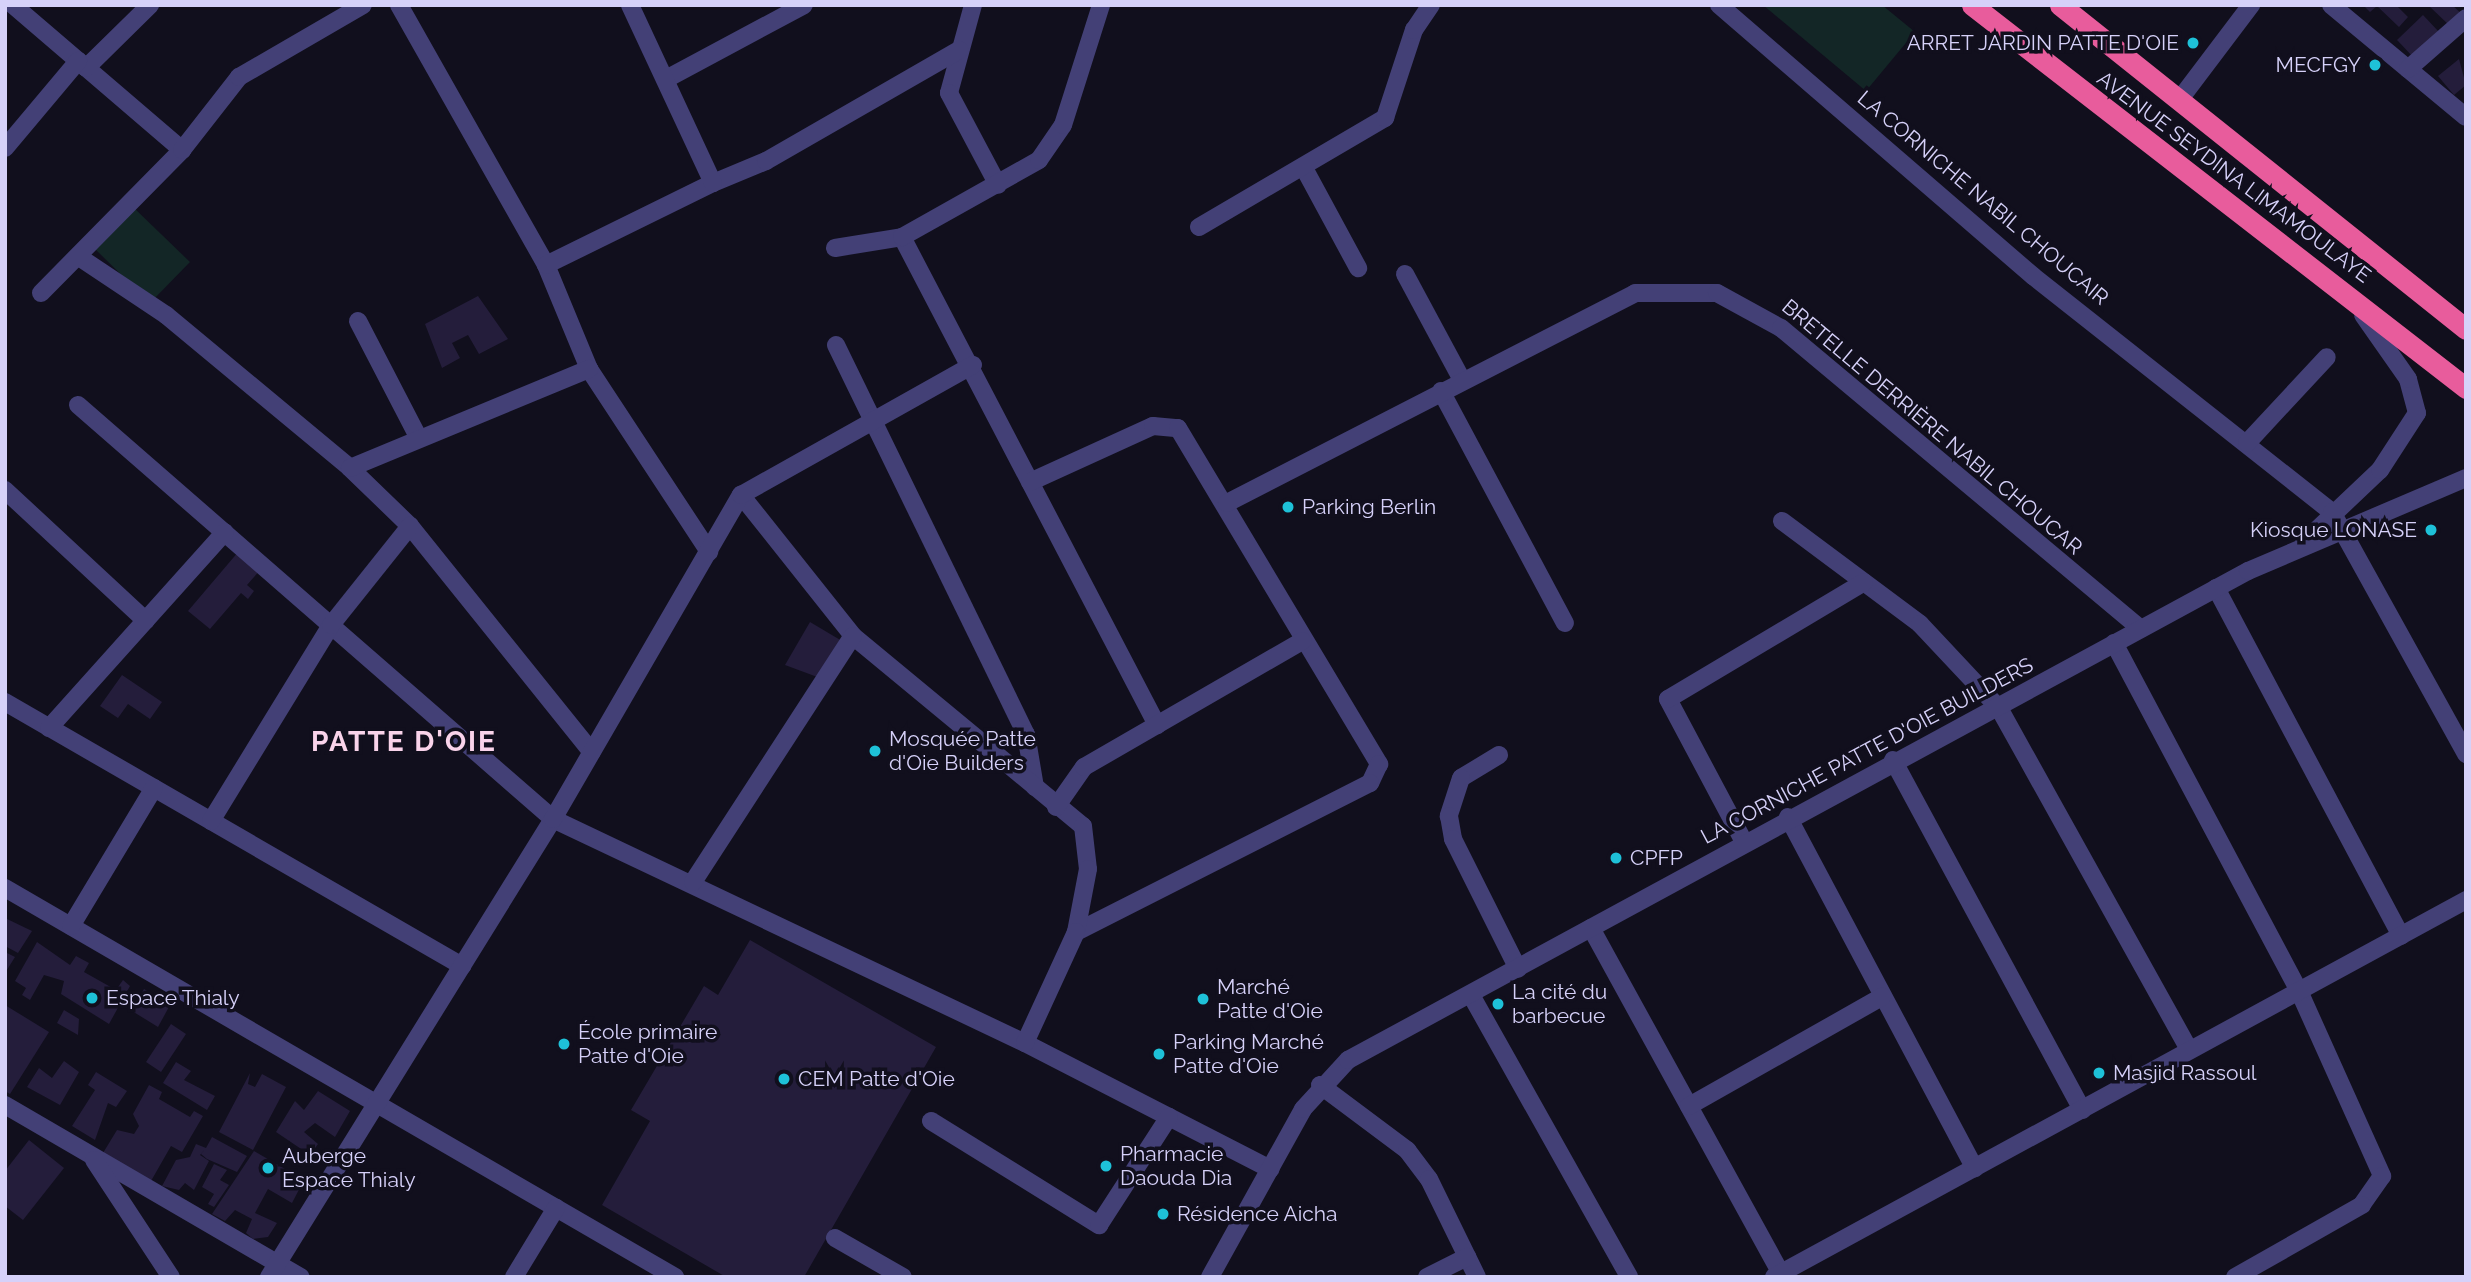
<!DOCTYPE html>
<html>
<head>
<meta charset="utf-8">
<style>
  body { margin:0 }
  #map { position:relative; width:2471px; height:1282px; overflow:hidden; background:#110f1d; font-family:Raleway,sans-serif }
  div>[style] { position:absolute }
  [style*='--x'] { left:calc(var(--x)*1px); top:calc(var(--y)*1px); width:calc(var(--w)*1px); rotate:calc(var(--a)*1deg) }
  .green>* { inset:0; background:#132626 }
  .building>* { inset:0; background:#241d3b }
  .minor>* { height:18px; margin:-9px; padding:0 9px; transform-origin:9px; border-radius:9px; background:#434076 }
  .highway>* { height:21px; margin:-10.5px; padding:0 10.5px; transform-origin:10.5px; border-radius:10.5px; background:#e85c9c }
  .dots>* { width:19px; height:19px; translate:-50% -50%; box-sizing:border-box; border:4px solid #110f1d; border-radius:50% }
  span { translate:-50% -50%; white-space:nowrap; text-align:center; line-height:1.15; -webkit-text-stroke:7px #110f1d; paint-order:stroke }
  .poi-label { font-size:21px; color:#d6d1f9 }
  .right { translate:-100% -50%; text-align:right }
  .left { translate:0 -50%; text-align:left }
  .street-label { font-size:21px; color:#d6d1f9 }
  .district-label { font-size:28px; color:#f9d3ea; font-weight:700; letter-spacing:2px }
  .frame { position:absolute; inset:0; border:7px solid #d6d1f9; pointer-events:none }
</style>
</head>
<body>
<div id="map">
  <div class="green">
    <div style="clip-path:polygon(1763px 5px,1882px 5px,1915px 32px,1866px 91px)"></div>
    <div style="clip-path:polygon(133px 207px,190px 262px,150px 303px,93px 247px)"></div>
  </div>
  <div class="building">
    <div style="clip-path:polygon(2363px 5px,2396px 5px,2408px 17px,2399px 27px,2377px 6px,2370px 12px)"></div>
    <div style="clip-path:polygon(2428px 5px,2452px 5px,2463px 15px,2451px 27px)"></div>
    <div style="clip-path:polygon(2423px 15px,2440px 33px,2414px 58px,2397px 40px)"></div>
    <div style="clip-path:polygon(2459px 59px,2466px 85px,2454px 95px,2438px 76px)"></div>
    <div style="clip-path:polygon(478px 296px,508px 339px,479px 354px,468px 335px,452px 343px,460px 358px,442px 368px,425px 324px)"></div>
    <div style="clip-path:polygon(239px 551px,261px 569px,247px 585px,254px 591px,248px 599px,241px 593px,210px 629px,188px 611px)"></div>
    <div style="clip-path:polygon(810px 622px,842px 641px,820px 678px,785px 665px)"></div>
    <div style="clip-path:polygon(122px 675px,162px 702px,150px 719px,128px 704px,118px 718px,100px 706px)"></div>
    <div style="clip-path:polygon(5px 918px,32px 931px,18px 953px,5px 946px)"></div>
    <div style="clip-path:polygon(750px 940px,936px 1047px,804px 1277px,726px 1277px,602px 1205px,650px 1121px,631px 1110px,704px 986px,718px 995px)"></div>
    <div style="clip-path:polygon(37px 942px,70px 965px,76px 956px,89px 963px,84px 972px,116px 990px,123px 980px,130px 986px,109px 1024px,61px 994px,64px 981px,44px 975px,30px 1000px,22px 995px,26px 988px,15px 981px)"></div>
    <div style="clip-path:polygon(5px 952px,15px 957px,5px 973px)"></div>
    <div style="clip-path:polygon(144px 989px,170px 1005px,158px 1027px,132px 1011px)"></div>
    <div style="clip-path:polygon(5px 1005px,49px 1032px,10px 1094px,5px 1091px)"></div>
    <div style="clip-path:polygon(64px 1010px,79px 1019px,78px 1035px,57px 1023px)"></div>
    <div style="clip-path:polygon(171px 1024px,186px 1034px,161px 1072px,146px 1062px)"></div>
    <div style="clip-path:polygon(64px 1061px,79px 1072px,60px 1105px,27px 1087px,39px 1068px,52px 1078px)"></div>
    <div style="clip-path:polygon(176px 1062px,191px 1071px,184px 1080px,215px 1096px,207px 1110px,163px 1083px)"></div>
    <div style="clip-path:polygon(96px 1072px,127px 1091px,116px 1107px,108px 1103px,95px 1140px,72px 1126px,95px 1090px,88px 1085px)"></div>
    <div style="clip-path:polygon(250px 1073px,248px 1084px,255px 1087px,262px 1074px,286px 1087px,253px 1150px,219px 1132px)"></div>
    <div style="clip-path:polygon(149px 1085px,162px 1092px,159px 1099px,190px 1117px,194px 1111px,203px 1116px,182px 1152px,171px 1146px,151px 1181px,103px 1153px,117px 1130px,134px 1134px,139px 1126px,133px 1114px)"></div>
    <div style="clip-path:polygon(318px 1091px,350px 1111px,335px 1137px,315px 1123px,304px 1132px,318px 1144px,310px 1155px,276px 1132px,295px 1101px,304px 1110px)"></div>
    <div style="clip-path:polygon(212px 1137px,247px 1156px,237px 1172px,207px 1159px,201px 1154px,206px 1148px,200px 1155px,209px 1161px,194px 1190px,185px 1183px,179px 1190px,162px 1186px,176px 1160px,190px 1157px,196px 1144px,206px 1148px)"></div>
    <div style="clip-path:polygon(29px 1140px,64px 1168px,23px 1220px,5px 1206px,5px 1171px)"></div>
    <div style="clip-path:polygon(254px 1151px,304px 1180px,292px 1203px,268px 1189px,255px 1213px,277px 1223px,268px 1237px,253px 1239px,246px 1233px,252px 1219px,235px 1210px,225px 1221px,212px 1214px)"></div>
    <div style="clip-path:polygon(214px 1164px,227px 1170px,220px 1180px,229px 1185px,214px 1207px,208px 1204px,214px 1194px,202px 1187px)"></div>
  </div>
  <div class="minor">
    <div style="--x:13;--y:5;--w:223;--a:40.6"></div>
    <div style="--x:399;--y:5;--w:299;--a:60.5"></div>
    <div style="--x:546;--y:265;--w:113;--a:67.5"></div>
    <div style="--x:589;--y:369;--w:219;--a:56.7"></div>
    <div style="--x:973;--y:5;--w:91;--a:105.3"></div>
    <div style="--x:949;--y:93;--w:104;--a:62"></div>
    <div style="--x:1719;--y:5;--w:415;--a:40.8"></div>
    <div style="--x:2033;--y:276;--w:381;--a:38.3"></div>
    <div style="--x:2332;--y:512;--w:277;--a:61"></div>
    <div style="--x:2331;--y:5;--w:175;--a:39.7"></div>
    <div style="--x:86;--y:68;--w:90;--a:-44.5"></div>
    <div style="--x:2408;--y:69;--w:77;--a:-41.3"></div>
    <div style="--x:668;--y:78;--w:154;--a:-28.2"></div>
    <div style="--x:2180;--y:99;--w:118;--a:-52.9"></div>
    <div style="--x:5;--y:148;--w:114;--a:-50"></div>
    <div style="--x:1304;--y:168;--w:114;--a:61.6"></div>
    <div style="--x:713;--y:183;--w:57;--a:-22.5"></div>
    <div style="--x:766;--y:161;--w:223;--a:-29.9"></div>
    <div style="--x:1199;--y:227;--w:216;--a:-30.4"></div>
    <div style="--x:1385;--y:118;--w:93;--a:-71.8"></div>
    <div style="--x:1414;--y:30;--w:30;--a:-56"></div>
    <div style="--x:902;--y:237;--w:551;--a:62.41"></div>
    <div style="--x:835;--y:248;--w:68;--a:-9.3"></div>
    <div style="--x:902;--y:237;--w:157;--a:-29.3"></div>
    <div style="--x:1039;--y:160;--w:42;--a:-55.6"></div>
    <div style="--x:1063;--y:125;--w:126;--a:-72.4"></div>
    <div style="--x:79;--y:257;--w:105;--a:33.7"></div>
    <div style="--x:166;--y:315;--w:239;--a:39.7"></div>
    <div style="--x:350;--y:468;--w:83;--a:44"></div>
    <div style="--x:410;--y:526;--w:290;--a:51.2"></div>
    <div style="--x:546;--y:265;--w:186;--a:-26.2"></div>
    <div style="--x:713;--y:183;--w:196;--a:-115"></div>
    <div style="--x:1405;--y:274;--w:120;--a:61.7"></div>
    <div style="--x:41;--y:293;--w:201;--a:-45.4"></div>
    <div style="--x:182;--y:150;--w:93;--a:-52"></div>
    <div style="--x:239;--y:77;--w:143;--a:-30.1"></div>
    <div style="--x:358;--y:321;--w:128;--a:62.6"></div>
    <div style="--x:836;--y:345;--w:433;--a:64"></div>
    <div style="--x:1026;--y:734;--w:54;--a:80.4"></div>
    <div style="--x:1441;--y:391;--w:263;--a:61.9"></div>
    <div style="--x:78;--y:405;--w:630;--a:41.07"></div>
    <div style="--x:553;--y:819;--w:522;--a:25.39"></div>
    <div style="--x:1025;--y:1043;--w:276;--a:27.2"></div>
    <div style="--x:2247;--y:443;--w:117;--a:-47.1"></div>
    <div style="--x:350;--y:468;--w:259;--a:-22.5"></div>
    <div style="--x:1030;--y:482;--w:135;--a:-24.5"></div>
    <div style="--x:1153;--y:426;--w:25;--a:5"></div>
    <div style="--x:1178;--y:428;--w:392;--a:59.1"></div>
    <div style="--x:1379;--y:764;--w:21;--a:115"></div>
    <div style="--x:1370;--y:783;--w:330;--a:153.1"></div>
    <div style="--x:5;--y:490;--w:192;--a:42.9"></div>
    <div style="--x:741;--y:495;--w:180;--a:51.5"></div>
    <div style="--x:853;--y:636;--w:298;--a:39.6"></div>
    <div style="--x:1083;--y:826;--w:43;--a:83.4"></div>
    <div style="--x:1088;--y:869;--w:64;--a:100.8"></div>
    <div style="--x:1076;--y:932;--w:122;--a:114.7"></div>
    <div style="--x:1227;--y:503;--w:459;--a:-27.2"></div>
    <div style="--x:1635;--y:293;--w:82;--a:0"></div>
    <div style="--x:1717;--y:293;--w:73;--a:28.7"></div>
    <div style="--x:1781;--y:328;--w:469;--a:39.9"></div>
    <div style="--x:1782;--y:521;--w:172;--a:36.7"></div>
    <div style="--x:1920;--y:624;--w:115;--a:46.8"></div>
    <div style="--x:1999;--y:708;--w:390;--a:60.9"></div>
    <div style="--x:2304;--y:542;--w:105;--a:-43.5"></div>
    <div style="--x:2380;--y:470;--w:68;--a:-57"></div>
    <div style="--x:2417;--y:413;--w:35;--a:-105"></div>
    <div style="--x:2408;--y:379;--w:78;--a:-125.1"></div>
    <div style="--x:2216;--y:588;--w:394;--a:62"></div>
    <div style="--x:2114;--y:643;--w:394;--a:62"></div>
    <div style="--x:2299;--y:991;--w:203;--a:65.8"></div>
    <div style="--x:2382;--y:1176;--w:35;--a:125"></div>
    <div style="--x:2362;--y:1205;--w:146;--a:150.4"></div>
    <div style="--x:5;--y:702;--w:528;--a:30.01"></div>
    <div style="--x:49;--y:728;--w:263;--a:-48.1"></div>
    <div style="--x:1499;--y:755;--w:44;--a:148.8"></div>
    <div style="--x:1461;--y:778;--w:40;--a:108"></div>
    <div style="--x:1449;--y:816;--w:23;--a:80"></div>
    <div style="--x:1453;--y:839;--w:145;--a:63.4"></div>
    <div style="--x:1893;--y:760;--w:398;--a:61.6"></div>
    <div style="--x:1056;--y:807;--w:49;--a:-55"></div>
    <div style="--x:1084;--y:767;--w:252;--a:-30"></div>
    <div style="--x:1788;--y:817;--w:398;--a:62"></div>
    <div style="--x:211;--y:821;--w:230;--a:-58.5"></div>
    <div style="--x:331;--y:625;--w:127;--a:-51.4"></div>
    <div style="--x:1744;--y:842;--w:162;--a:-118"></div>
    <div style="--x:1668;--y:699;--w:228;--a:-30.8"></div>
    <div style="--x:693;--y:882;--w:293;--a:-57"></div>
    <div style="--x:5;--y:888;--w:775;--a:30.14"></div>
    <div style="--x:71;--y:926;--w:161;--a:-59"></div>
    <div style="--x:1591;--y:928;--w:394;--a:61.2"></div>
    <div style="--x:1471;--y:995;--w:323;--a:60.7"></div>
    <div style="--x:1320;--y:1085;--w:109;--a:36.8"></div>
    <div style="--x:1407;--y:1150;--w:36;--a:53"></div>
    <div style="--x:1429;--y:1179;--w:109;--a:63.9"></div>
    <div style="--x:5;--y:1105;--w:342;--a:30.2"></div>
    <div style="--x:1689;--y:1106;--w:222;--a:-29.5"></div>
    <div style="--x:931;--y:1121;--w:198;--a:31.8"></div>
    <div style="--x:1099;--y:1225;--w:129;--a:-57.1"></div>
    <div style="--x:94;--y:1160;--w:140;--a:56.7"></div>
    <div style="--x:835;--y:1238;--w:78;--a:29.8"></div>
    <div style="--x:269;--y:1277;--w:539;--a:-58.2"></div>
    <div style="--x:553;--y:819;--w:375;--a:-59.9"></div>
    <div style="--x:741;--y:495;--w:266;--a:-29.3"></div>
    <div style="--x:514;--y:1277;--w:81;--a:-58.7"></div>
    <div style="--x:1210;--y:1277;--w:192;--a:-61"></div>
    <div style="--x:1303;--y:1109;--w:67;--a:-47.4"></div>
    <div style="--x:1348;--y:1060;--w:1024;--a:-28.52"></div>
    <div style="--x:2248;--y:571;--w:237;--a:-23.1"></div>
    <div style="--x:1427;--y:1277;--w:45;--a:-26.6"></div>
    <div style="--x:1774;--y:1277;--w:788;--a:-28.58"></div>
  </div>
  <div class="highway">
    <div style="--x:1972;--y:5;--w:625;--a:37.79"></div>
    <div style="--x:2060;--y:5;--w:519;--a:38.59"></div>
  </div>
  <div class="dots">
    <div style="left:2193px;top:43px;background:#1ec1d8"></div>
    <div style="left:2375px;top:65px;background:#1ec1d8"></div>
    <div style="left:1288px;top:507px;background:#1ec1d8"></div>
    <div style="left:2431px;top:530px;background:#1ec1d8"></div>
    <div style="left:875px;top:751px;background:#1ec1d8"></div>
    <div style="left:1616px;top:858px;background:#1ec1d8"></div>
    <div style="left:92px;top:998px;background:#1ec1d8"></div>
    <div style="left:1203px;top:999px;background:#1ec1d8"></div>
    <div style="left:1498px;top:1004px;background:#1ec1d8"></div>
    <div style="left:564px;top:1044px;background:#1ec1d8"></div>
    <div style="left:1159px;top:1054px;background:#1ec1d8"></div>
    <div style="left:2099px;top:1073px;background:#1ec1d8"></div>
    <div style="left:784px;top:1079px;background:#1ec1d8"></div>
    <div style="left:1106px;top:1166px;background:#1ec1d8"></div>
    <div style="left:268px;top:1168px;background:#1ec1d8"></div>
    <div style="left:1163px;top:1214px;background:#1ec1d8"></div>
  </div>
  <div class="poi-label">
    <span class="right" style="left:2179px;top:43px">ARRET JARDIN PATTE D'OIE</span>
    <span class="right" style="left:2361px;top:65px">MECFGY</span>
    <span class="left" style="left:1302px;top:507px">Parking Berlin</span>
    <span class="right" style="left:2417px;top:530px">Kiosque LONASE</span>
    <span class="left" style="left:889px;top:751px">Mosquée Patte<br>d'Oie Builders</span>
    <span class="left" style="left:1630px;top:858px">CPFP</span>
    <span class="left" style="left:1217px;top:999px">Marché<br>Patte d'Oie</span>
    <span class="left" style="left:1512px;top:1004px">La cité du<br>barbecue</span>
    <span class="left" style="left:106px;top:998px">Espace Thialy</span>
    <span class="left" style="left:578px;top:1044px">École primaire<br>Patte d'Oie</span>
    <span class="left" style="left:1173px;top:1054px">Parking Marché<br>Patte d'Oie</span>
    <span class="left" style="left:2113px;top:1073px">Masjid Rassoul</span>
    <span class="left" style="left:798px;top:1079px">CEM Patte d'Oie</span>
    <span class="left" style="left:1120px;top:1166px">Pharmacie<br>Daouda Dia</span>
    <span class="left" style="left:282px;top:1168px">Auberge<br>Espace Thialy</span>
    <span class="left" style="left:1177px;top:1214px">Résidence Aicha</span>
  </div>
  <div class="street-label">
    <span style="left:2234px;top:177px;rotate:37deg">AVENUE SEYDINA LIMAMOULAYE</span>
    <span style="left:1983px;top:198px;rotate:40deg">LA CORNICHE NABIL CHOUCAIR</span>
    <span style="left:1932px;top:427px;rotate:40deg">BRETELLE DERRIÈRE NABIL CHOUCAR</span>
    <span style="left:1867px;top:751px;rotate:-28deg">LA CORNICHE PATTE D'OIE BUILDERS</span>
  </div>
  <div class="district-label">
    <span style="left:404px;top:742px">PATTE D'OIE</span>
  </div>
  <div class="frame"></div>
</div>
</body>
</html>
